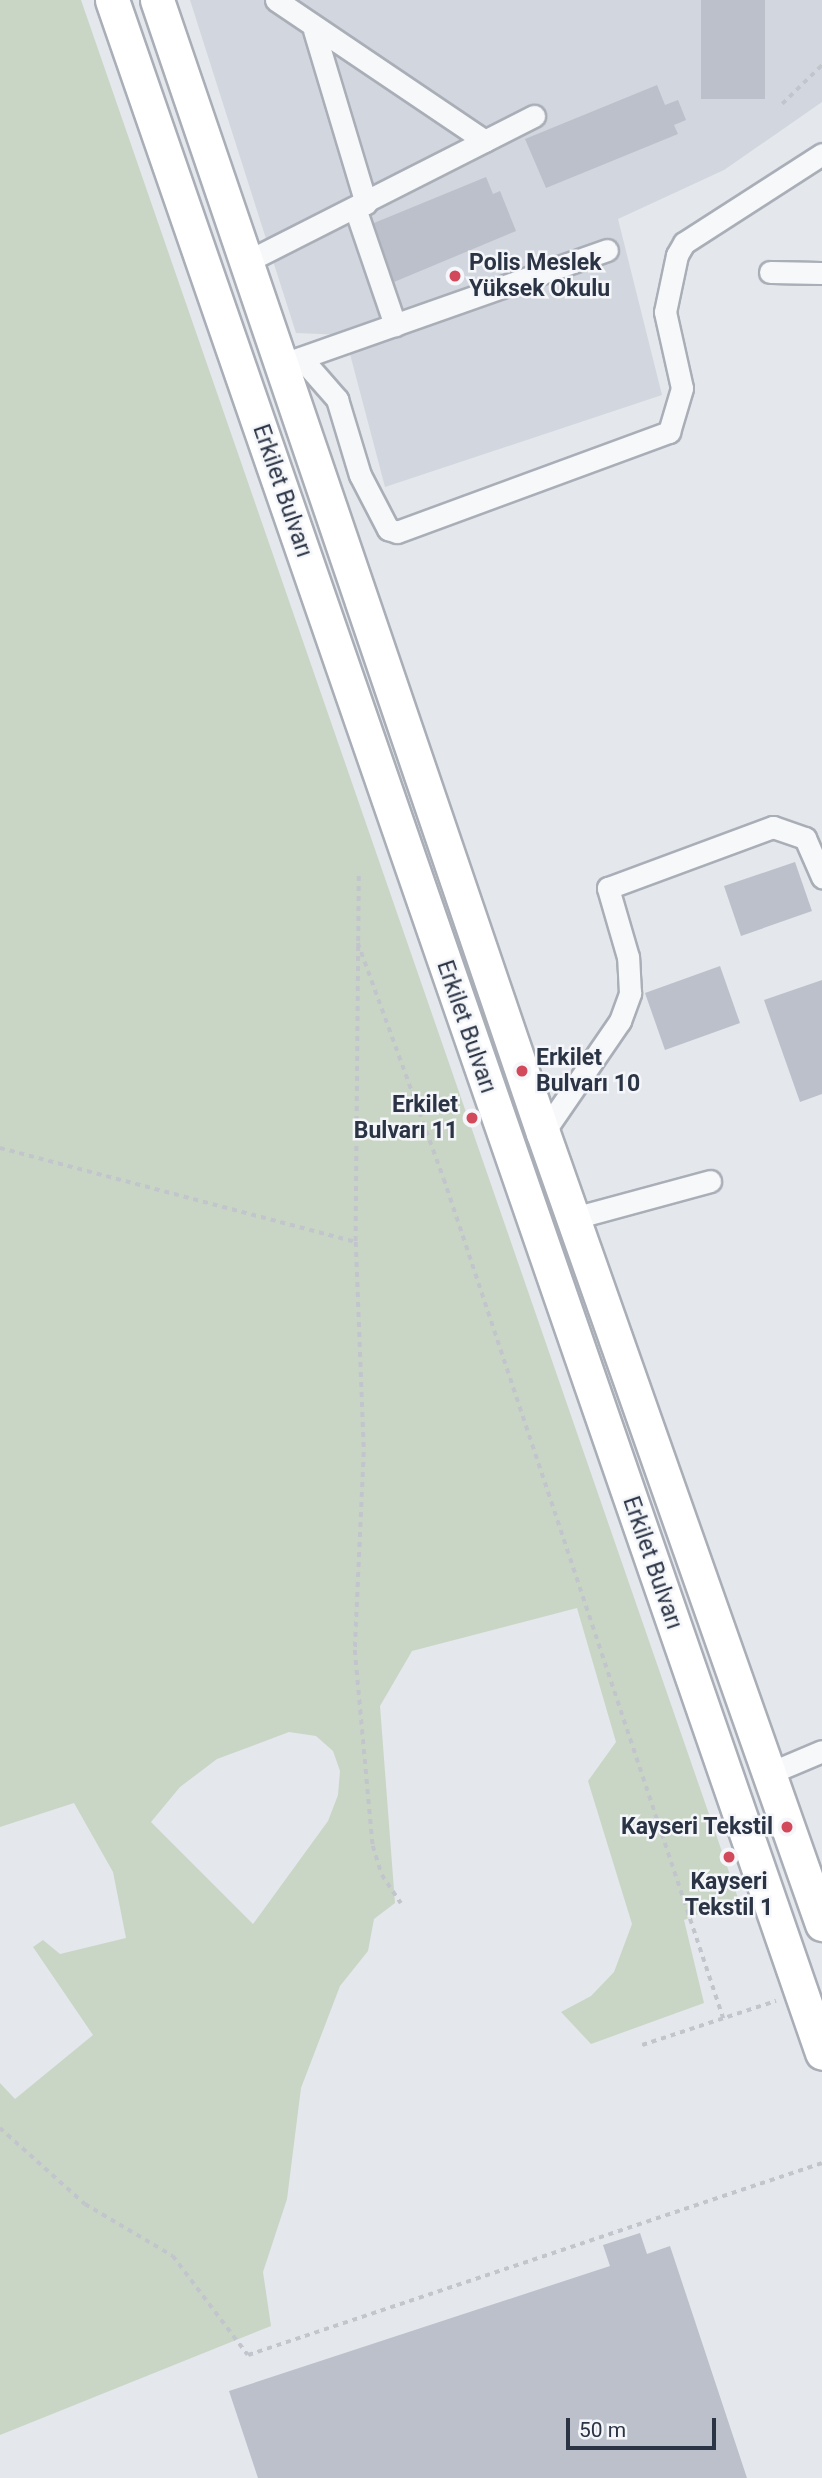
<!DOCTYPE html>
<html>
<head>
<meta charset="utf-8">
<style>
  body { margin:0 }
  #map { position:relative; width:822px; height:2478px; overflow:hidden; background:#e4e7ec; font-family:Roboto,sans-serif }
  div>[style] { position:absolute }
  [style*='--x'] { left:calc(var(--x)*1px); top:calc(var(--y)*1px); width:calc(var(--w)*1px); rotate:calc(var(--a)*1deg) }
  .built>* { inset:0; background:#d2d6de }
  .green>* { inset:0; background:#c9d6c5 }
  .building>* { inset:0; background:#bbc0ca }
  .path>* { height:3.5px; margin-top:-1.75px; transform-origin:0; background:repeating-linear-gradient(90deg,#c2c5cb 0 5px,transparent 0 10px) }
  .roads { filter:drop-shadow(2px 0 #a9aeb7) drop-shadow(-2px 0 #a9aeb7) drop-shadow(0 2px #a9aeb7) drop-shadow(0 -2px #a9aeb7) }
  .street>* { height:21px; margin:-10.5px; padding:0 10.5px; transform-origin:10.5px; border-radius:10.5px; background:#f7f8fa }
  .primary>* { height:33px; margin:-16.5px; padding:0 16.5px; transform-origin:16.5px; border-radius:16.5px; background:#fff }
  .dots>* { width:19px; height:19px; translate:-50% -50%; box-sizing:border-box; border:4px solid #f4f6f9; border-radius:50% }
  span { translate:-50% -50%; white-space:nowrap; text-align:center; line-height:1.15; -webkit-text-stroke:5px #f4f6f9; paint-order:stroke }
  .poi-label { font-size:23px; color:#2b3445; font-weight:700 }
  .left { translate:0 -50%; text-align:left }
  .right { translate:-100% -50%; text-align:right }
  .street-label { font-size:23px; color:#2b3445 }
  .scale { position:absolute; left:566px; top:2418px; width:150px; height:32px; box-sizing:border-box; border:4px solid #2b3445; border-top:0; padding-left:9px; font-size:21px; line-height:24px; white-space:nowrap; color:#2b3445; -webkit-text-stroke:5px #f4f6f9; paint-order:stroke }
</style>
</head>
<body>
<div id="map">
  <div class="built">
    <div style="clip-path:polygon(190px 0,822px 0,822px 102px,724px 170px,618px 219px,662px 395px,385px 487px,345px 335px,296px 333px)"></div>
  </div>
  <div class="green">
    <div style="clip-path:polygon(evenodd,0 0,81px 0,738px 1898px,684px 1920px,704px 2003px,591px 2044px,561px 2012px,591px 1996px,614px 1972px,632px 1924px,588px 1781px,616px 1742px,577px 1608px,412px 1651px,380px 1706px,395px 1903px,374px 1919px,368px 1951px,340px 1986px,301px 2088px,287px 2199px,263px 2272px,271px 2326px,0 2435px,0 2083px,15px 2099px,93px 2035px,33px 1947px,43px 1940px,60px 1954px,126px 1938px,113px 1872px,74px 1803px,0 1827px,0 0,289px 1732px,316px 1736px,333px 1751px,340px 1771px,338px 1795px,328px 1821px,253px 1924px,151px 1822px,180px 1787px,217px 1759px,289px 1732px)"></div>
  </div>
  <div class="building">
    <div style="clip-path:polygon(701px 0,765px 0,765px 99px,701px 99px)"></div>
    <div style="clip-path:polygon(657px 85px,665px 105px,678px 100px,686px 120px,674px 125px,678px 134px,546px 188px,525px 139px)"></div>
    <div style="clip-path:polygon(486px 177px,493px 194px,500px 191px,516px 231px,394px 282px,374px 223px)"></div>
    <div style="clip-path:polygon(795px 862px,812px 911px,741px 936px,724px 886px)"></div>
    <div style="clip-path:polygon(720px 966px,740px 1023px,665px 1050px,645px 993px)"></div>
    <div style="clip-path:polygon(822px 980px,822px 1094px,800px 1102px,764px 1000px)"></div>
    <div style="clip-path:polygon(640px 2233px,647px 2254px,670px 2246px,747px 2478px,258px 2478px,229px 2391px,610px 2266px,603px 2245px)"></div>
  </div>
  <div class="path">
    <div style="--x:782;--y:104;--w:56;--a:-44.3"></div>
    <div style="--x:359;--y:876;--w:366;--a:90.5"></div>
    <div style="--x:356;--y:1242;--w:210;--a:87.8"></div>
    <div style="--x:364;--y:1452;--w:198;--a:92.6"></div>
    <div style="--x:355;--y:1650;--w:197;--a:84.8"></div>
    <div style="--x:373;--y:1846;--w:30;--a:73"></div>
    <div style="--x:382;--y:1875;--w:34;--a:56"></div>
    <div style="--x:358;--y:943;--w:251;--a:70"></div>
    <div style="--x:444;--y:1179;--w:886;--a:71.59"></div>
    <div style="--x:0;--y:1148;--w:368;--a:14.8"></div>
    <div style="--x:642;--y:2045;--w:141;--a:-18.2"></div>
    <div style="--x:0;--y:2128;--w:114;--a:41.8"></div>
    <div style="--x:85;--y:2204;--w:102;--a:30.6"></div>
    <div style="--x:173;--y:2256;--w:124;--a:52.9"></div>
    <div style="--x:248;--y:2355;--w:605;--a:-18.49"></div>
  </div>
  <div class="roads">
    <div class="street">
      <div style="--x:276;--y:0;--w:252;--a:34"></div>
      <div style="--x:314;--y:30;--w:181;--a:73.3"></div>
      <div style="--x:355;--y:208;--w:124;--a:71.1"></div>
      <div style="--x:246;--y:262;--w:323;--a:-26.9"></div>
      <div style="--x:770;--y:272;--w:52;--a:1.1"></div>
      <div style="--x:301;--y:358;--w:55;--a:48.7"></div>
      <div style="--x:337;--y:399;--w:79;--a:73.2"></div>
      <div style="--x:360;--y:475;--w:61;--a:62.6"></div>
      <div style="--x:388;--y:529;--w:9;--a:18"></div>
      <div style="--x:397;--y:532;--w:290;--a:-20.2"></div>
      <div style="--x:669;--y:432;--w:46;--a:-73.5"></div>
      <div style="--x:682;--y:388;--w:78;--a:-102.6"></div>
      <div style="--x:665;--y:312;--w:58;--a:-78.1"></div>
      <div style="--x:677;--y:255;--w:14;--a:-60"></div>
      <div style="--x:684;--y:243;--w:164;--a:-32.8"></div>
      <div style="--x:289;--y:362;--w:337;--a:-19.4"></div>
      <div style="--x:543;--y:1133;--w:136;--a:-55.5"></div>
      <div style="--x:620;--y:1021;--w:30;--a:-70"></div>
      <div style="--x:630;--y:993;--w:36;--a:-93"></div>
      <div style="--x:628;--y:957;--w:72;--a:-106.2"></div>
      <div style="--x:608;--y:888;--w:176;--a:-20.3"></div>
      <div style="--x:773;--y:827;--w:34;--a:19"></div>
      <div style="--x:805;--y:838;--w:43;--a:66.4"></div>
      <div style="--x:574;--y:1218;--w:141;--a:-15.2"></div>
      <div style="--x:770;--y:1773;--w:56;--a:-22.9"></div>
    </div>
    <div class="primary">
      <div style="--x:112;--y:0;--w:2172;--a:70.92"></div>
      <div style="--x:157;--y:0;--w:1197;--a:71.19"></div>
      <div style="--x:543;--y:1133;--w:839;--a:70.57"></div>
    </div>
  </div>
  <div class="dots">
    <div style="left:455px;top:276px;background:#d1495b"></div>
    <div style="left:522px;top:1071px;background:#d1495b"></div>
    <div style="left:472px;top:1118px;background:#d1495b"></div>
    <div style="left:787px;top:1827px;background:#d1495b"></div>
    <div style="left:729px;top:1857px;background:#d1495b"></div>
  </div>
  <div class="poi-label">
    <span class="left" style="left:469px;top:276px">Polis Meslek<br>Yüksek Okulu</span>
    <span class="left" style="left:536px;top:1071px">Erkilet<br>Bulvarı 10</span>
    <span class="right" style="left:458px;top:1118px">Erkilet<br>Bulvarı 11</span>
    <span class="right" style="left:773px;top:1827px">Kayseri Tekstil</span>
    <span style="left:729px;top:1895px">Kayseri<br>Tekstil 1</span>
  </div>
  <div class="street-label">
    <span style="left:282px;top:491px;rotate:71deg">Erkilet Bulvarı</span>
    <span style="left:466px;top:1027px;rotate:71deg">Erkilet Bulvarı</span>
    <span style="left:652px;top:1563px;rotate:71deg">Erkilet Bulvarı</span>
  </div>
  <div class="scale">50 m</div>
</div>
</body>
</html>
